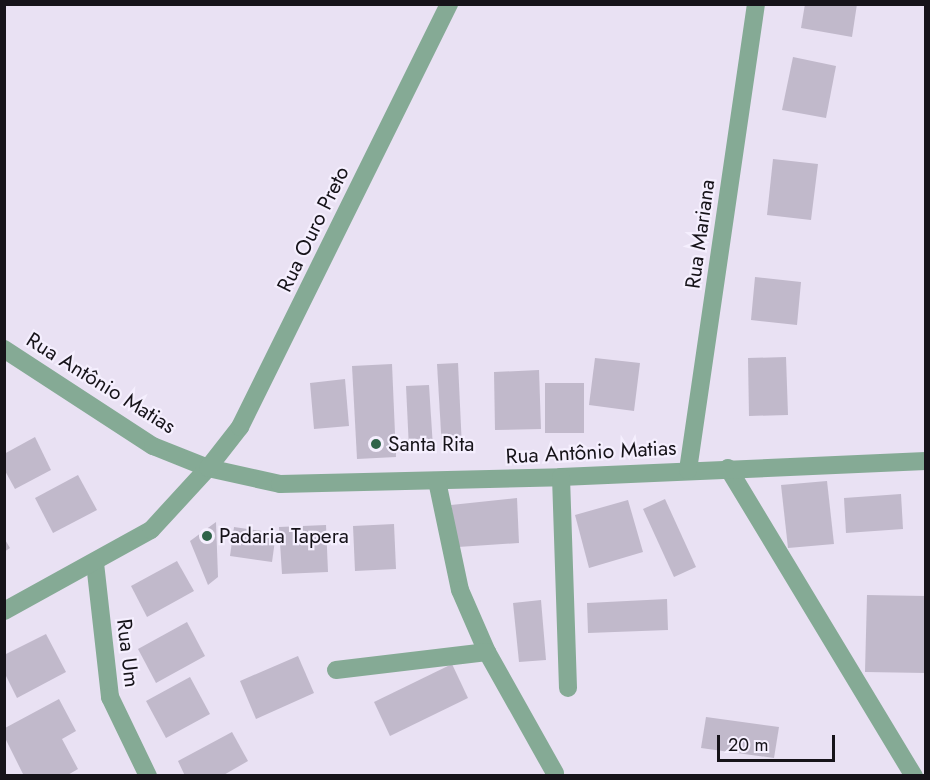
<!DOCTYPE html>
<html>
<head>
<meta charset="utf-8">
<style>
  body { margin:0 }
  #map { position:relative; width:930px; height:780px; overflow:hidden; background:#e9e1f3; font-family:Jost,sans-serif }
  div>[style] { position:absolute }
  [style*='--x'] { left:calc(var(--x)*1px); top:calc(var(--y)*1px); width:calc(var(--w)*1px); rotate:calc(var(--a)*1deg) }
  .building>* { inset:0; background:#c1b9cb }
  .service>* { height:18px; margin:-9px; padding:0 9px; transform-origin:9px; border-radius:9px; background:#85aa95 }
  .minor>* { height:18px; margin:-9px; padding:0 9px; transform-origin:9px; border-radius:9px; background:#85aa95 }
  .dots>* { width:16px; height:16px; translate:-50% -50%; box-sizing:border-box; border:3px solid #f5effe; border-radius:50% }
  span { translate:-50% -50%; white-space:nowrap; text-align:center; line-height:1.15; -webkit-text-stroke:4.5px #f5effe; paint-order:stroke }
  .street-label { font-size:21px; color:#161319 }
  .poi-label { font-size:21px; color:#161319 }
  .left { translate:0 -50%; text-align:left }
  .frame { position:absolute; inset:0; border:6px solid #161319; pointer-events:none }
  .scale { position:absolute; left:717px; top:735px; width:118px; height:27px; box-sizing:border-box; border:3px solid #161319; border-top:0; padding-left:8px; font-size:18px; line-height:21px; white-space:nowrap; color:#161319; -webkit-text-stroke:4px #f5effe; paint-order:stroke }
</style>
</head>
<body>
<div id="map">
  <div class="building">
    <div style="clip-path:polygon(805px 4px,857px 4px,852px 37px,801px 28px)"></div>
    <div style="clip-path:polygon(793px 57px,836px 66px,826px 118px,782px 110px)"></div>
    <div style="clip-path:polygon(773px 159px,818px 164px,811px 220px,767px 215px)"></div>
    <div style="clip-path:polygon(755px 277px,801px 282px,797px 325px,751px 320px)"></div>
    <div style="clip-path:polygon(786px 357px,788px 415px,749px 416px,748px 358px)"></div>
    <div style="clip-path:polygon(595px 358px,640px 363px,634px 411px,589px 405px)"></div>
    <div style="clip-path:polygon(458px 363px,462px 448px,442px 449px,437px 364px)"></div>
    <div style="clip-path:polygon(392px 364px,396px 457px,357px 459px,352px 366px)"></div>
    <div style="clip-path:polygon(539px 370px,541px 429px,495px 430px,494px 372px)"></div>
    <div style="clip-path:polygon(345px 379px,349px 426px,314px 429px,310px 383px)"></div>
    <div style="clip-path:polygon(545px 383px,584px 383px,584px 433px,545px 433px)"></div>
    <div style="clip-path:polygon(429px 385px,433px 448px,409px 449px,406px 386px)"></div>
    <div style="clip-path:polygon(35px 437px,51px 470px,15px 489px,4px 469px,4px 454px)"></div>
    <div style="clip-path:polygon(78px 475px,97px 510px,53px 533px,35px 498px)"></div>
    <div style="clip-path:polygon(827px 481px,834px 544px,788px 548px,781px 485px)"></div>
    <div style="clip-path:polygon(901px 494px,903px 529px,846px 533px,844px 498px)"></div>
    <div style="clip-path:polygon(517px 498px,519px 543px,458px 547px,451px 505px)"></div>
    <div style="clip-path:polygon(665px 499px,696px 567px,674px 577px,643px 509px)"></div>
    <div style="clip-path:polygon(628px 500px,643px 552px,589px 568px,575px 515px)"></div>
    <div style="clip-path:polygon(216px 522px,218px 577px,208px 585px,190px 541px)"></div>
    <div style="clip-path:polygon(394px 524px,396px 569px,355px 571px,353px 526px)"></div>
    <div style="clip-path:polygon(326px 525px,328px 572px,282px 574px,279px 527px)"></div>
    <div style="clip-path:polygon(234px 527px,276px 533px,272px 562px,230px 556px)"></div>
    <div style="clip-path:polygon(4px 538px,10px 548px,4px 552px)"></div>
    <div style="clip-path:polygon(177px 561px,194px 591px,147px 617px,131px 586px)"></div>
    <div style="clip-path:polygon(867px 595px,926px 596px,926px 673px,865px 672px)"></div>
    <div style="clip-path:polygon(667px 599px,668px 630px,588px 633px,587px 603px)"></div>
    <div style="clip-path:polygon(541px 600px,546px 660px,519px 662px,513px 603px)"></div>
    <div style="clip-path:polygon(187px 622px,205px 656px,156px 683px,138px 649px)"></div>
    <div style="clip-path:polygon(46px 634px,66px 672px,17px 698px,4px 672px,4px 655px)"></div>
    <div style="clip-path:polygon(298px 656px,314px 693px,256px 719px,240px 681px)"></div>
    <div style="clip-path:polygon(452px 664px,468px 698px,390px 736px,374px 702px)"></div>
    <div style="clip-path:polygon(190px 677px,210px 714px,166px 738px,146px 701px)"></div>
    <div style="clip-path:polygon(59px 699px,76px 731px,62px 739px,78px 769px,66px 776px,24px 776px,5px 738px,5px 728px)"></div>
    <div style="clip-path:polygon(706px 717px,779px 727px,774px 758px,701px 748px)"></div>
    <div style="clip-path:polygon(232px 732px,248px 761px,222px 776px,185px 776px,178px 761px)"></div>
  </div>
  <div class="service">
    <div style="--x:728;--y:468;--w:360;--a:58.9"></div>
  </div>
  <div class="minor">
    <div style="--x:4;--y:349;--w:178;--a:33.1"></div>
    <div style="--x:153;--y:446;--w:59;--a:21.8"></div>
    <div style="--x:208;--y:468;--w:74;--a:12.5"></div>
    <div style="--x:280;--y:484;--w:281;--a:-1.4"></div>
    <div style="--x:561;--y:477;--w:365;--a:-2.5"></div>
    <div style="--x:688;--y:470;--w:471;--a:-81.7"></div>
    <div style="--x:561;--y:477;--w:211;--a:88.1"></div>
    <div style="--x:437;--y:481;--w:111;--a:78.1"></div>
    <div style="--x:460;--y:590;--w:68;--a:66.5"></div>
    <div style="--x:487;--y:652;--w:139;--a:60.7"></div>
    <div style="--x:95;--y:563;--w:135;--a:83.6"></div>
    <div style="--x:110;--y:697;--w:88;--a:64.3"></div>
    <div style="--x:4;--y:611;--w:168;--a:-28.9"></div>
    <div style="--x:151;--y:530;--w:84;--a:-47.4"></div>
    <div style="--x:208;--y:468;--w:52;--a:-52"></div>
    <div style="--x:240;--y:427;--w:472;--a:-63.7"></div>
    <div style="--x:336;--y:670;--w:152;--a:-6.8"></div>
  </div>
  <div class="dots">
    <div style="left:376px;top:444px;background:#30644a"></div>
    <div style="left:207px;top:536px;background:#30644a"></div>
  </div>
  <div class="street-label">
    <span style="left:313px;top:229px;rotate:-64deg">Rua Ouro Preto</span>
    <span style="left:700px;top:234px;rotate:-82deg">Rua Mariana</span>
    <span style="left:101px;top:383px;rotate:32deg">Rua Antônio Matias</span>
    <span style="left:591px;top:452px;rotate:-3deg">Rua Antônio Matias</span>
    <span style="left:128px;top:653px;rotate:83deg">Rua Um</span>
  </div>
  <div class="poi-label">
    <span class="left" style="left:388px;top:444px">Santa Rita</span>
    <span class="left" style="left:219px;top:536px">Padaria Tapera</span>
  </div>
  <div class="frame"></div>
  <div class="scale">20 m</div>
</div>
</body>
</html>
